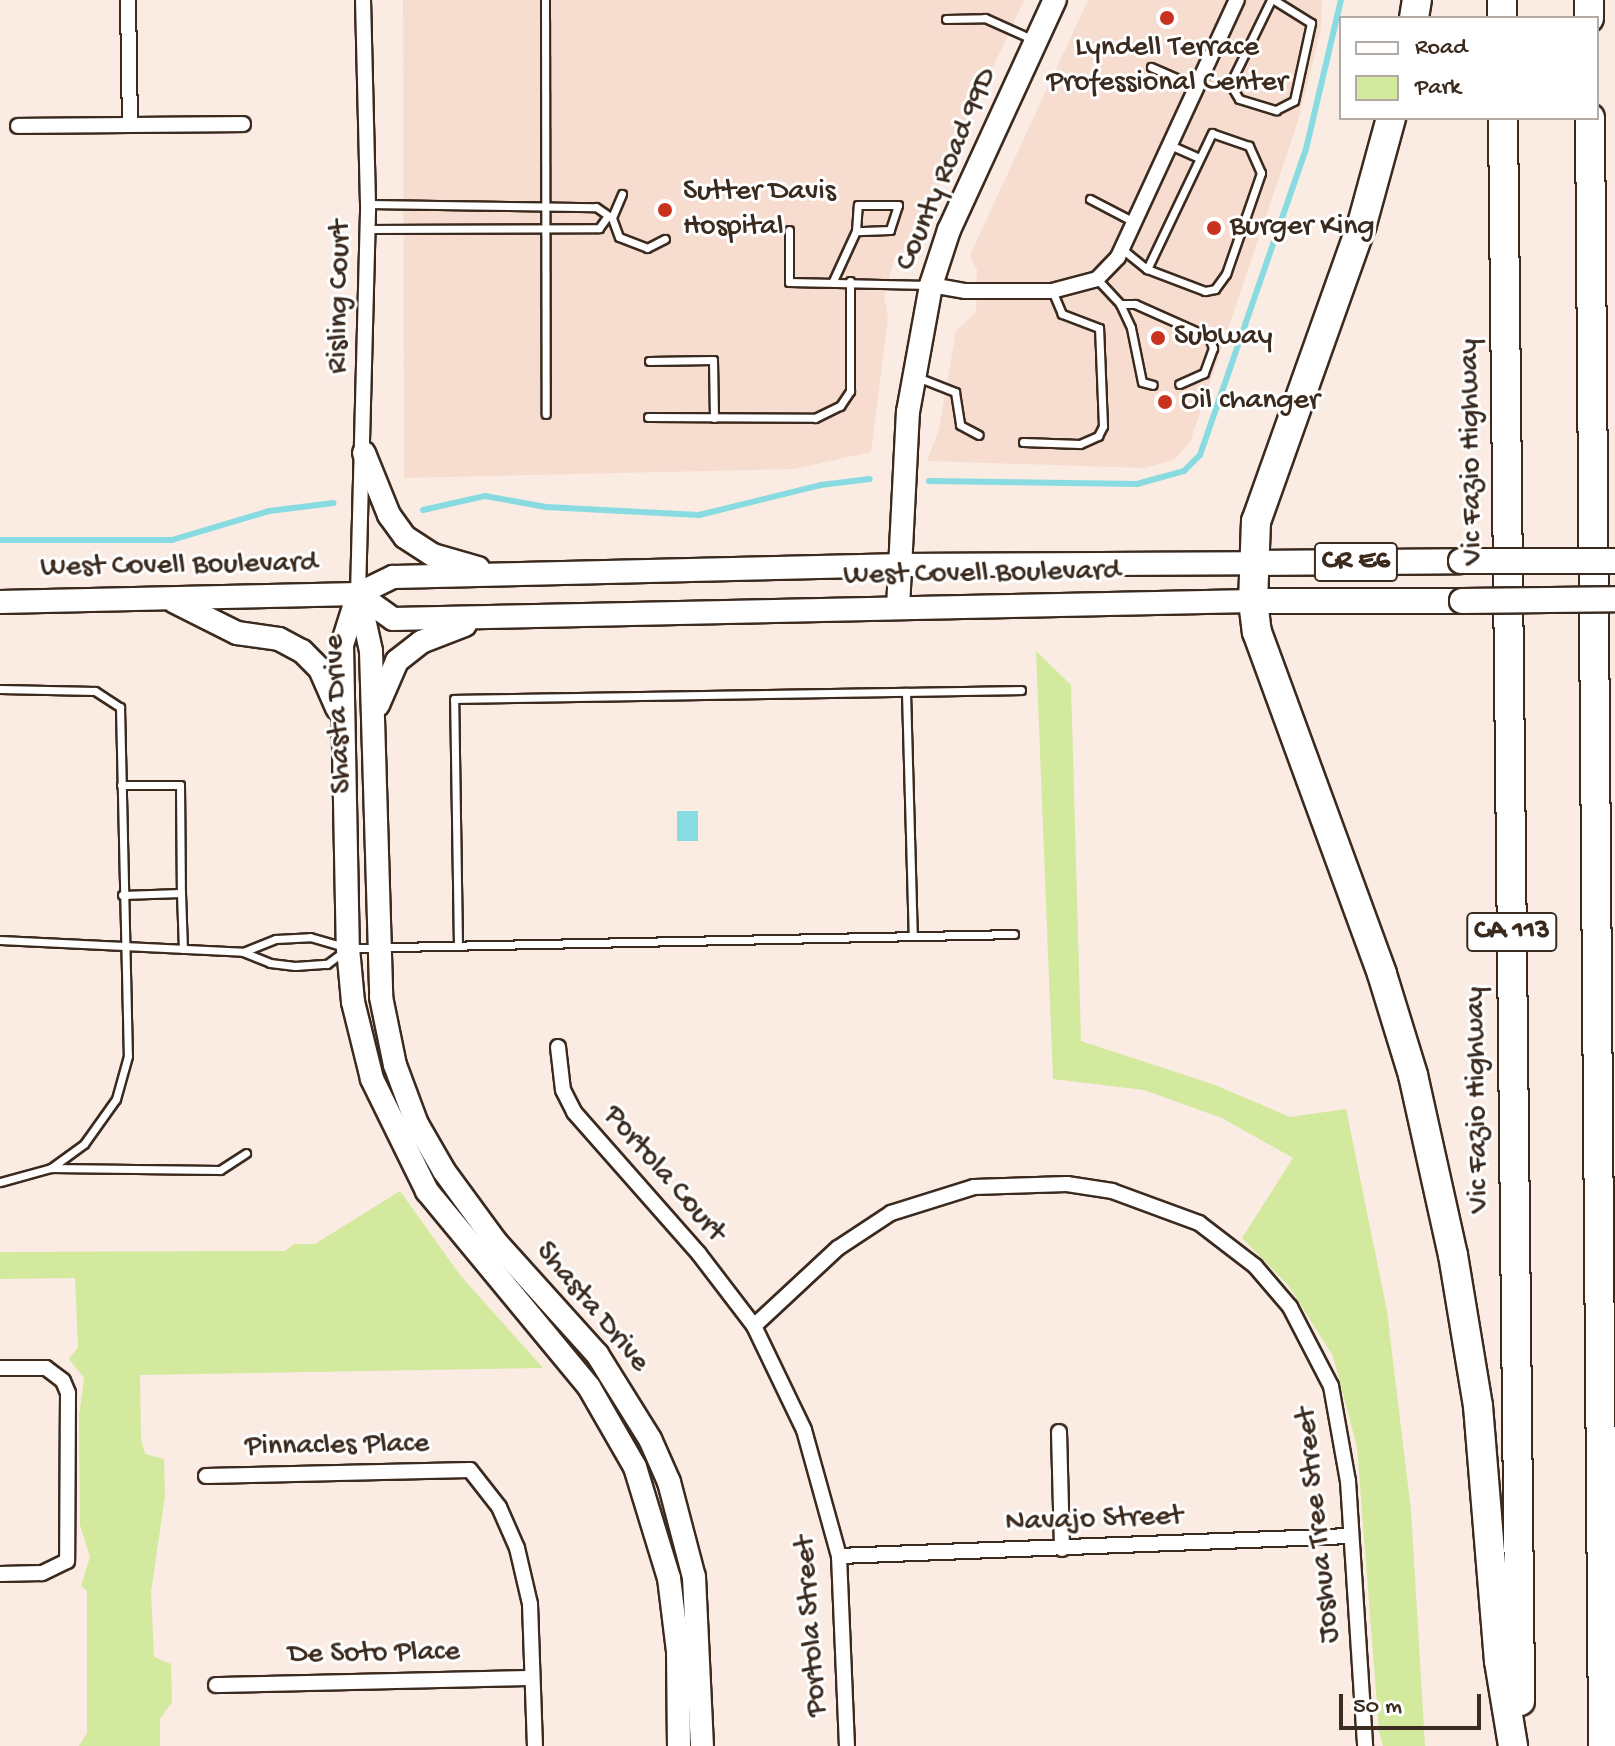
<!DOCTYPE html>
<html>
<head>
<meta charset="utf-8">
<style>
  body { margin:0 }
  #map { position:relative; width:1615px; height:1746px; overflow:hidden; background:#faebe3; font-family:"Gochi Hand",sans-serif }
  div>[style] { position:absolute }
  [style*='--x'] { left:calc(var(--x)*1px); top:calc(var(--y)*1px); width:calc(var(--w)*1px); rotate:calc(var(--a)*1deg) }
  .built>* { inset:0; background:#f7ddd0 }
  .green>* { inset:0; background:#d3e99e }
  .water>* { inset:0; background:#89dbe2 }
  .stream>* { height:6px; margin:-3px; padding:0 3px; transform-origin:3px; border-radius:3px; background:#89dbe2 }
  .roads { filter:drop-shadow(2px 0 #3b2a1e) drop-shadow(-2px 0 #3b2a1e) drop-shadow(0 2px #3b2a1e) drop-shadow(0 -2px #3b2a1e) }
  .lane>* { height:7px; margin:-3.5px; padding:0 3.5px; transform-origin:3.5px; border-radius:3.5px; background:#fff }
  .street>* { height:14px; margin:-7px; padding:0 7px; transform-origin:7px; border-radius:7px; background:#fff }
  .secondary>* { height:22px; margin:-11px; padding:0 11px; transform-origin:11px; border-radius:11px; background:#fff }
  .primary>* { height:24px; margin:-12px; padding:0 12px; transform-origin:12px; border-radius:12px; background:#fff }
  .highway>* { height:28px; margin:-14px; padding:0 14px; transform-origin:14px; border-radius:14px; background:#fff }
  .bridges { filter:drop-shadow(2px 0 #3b2a1e) drop-shadow(-2px 0 #3b2a1e) drop-shadow(0 2px #3b2a1e) drop-shadow(0 -2px #3b2a1e) }
  .primary-bridge>* { height:24px; margin:-12px; padding:0 12px; transform-origin:12px; border-radius:12px; background:#fff }
  .dots>* { width:22px; height:22px; translate:-50% -50%; box-sizing:border-box; border:4px solid #fff; border-radius:50% }
  span { translate:-50% -50%; white-space:nowrap; text-align:center; line-height:1.15; -webkit-text-stroke:6px #fff; paint-order:stroke }
  .shield-label span { padding:2px 6px; background:#fff; border:2px solid; border-radius:6px; -webkit-text-stroke-width:0 }
  .shield-label { font-size:28px; color:#3b2a1e; font-weight:700 }
  .poi-label { font-size:30px; color:#3b2a1e }
  .left { translate:0 -50%; text-align:left }
  .street-label { font-size:30px; color:#3b2a1e }
  .legend { position:absolute; left:1339px; top:16px; width:260px; height:104px; box-sizing:border-box; background:#fff; border:2px solid #b1aaa5; margin:0; padding:10px 14px; list-style:none; font-size:24px; color:#3b2a1e }
  .legend li { display:flex; align-items:center; gap:16px; height:40px }
  .legend b { width:40px; border:2px solid #b1aaa5 }
  .scale { position:absolute; left:1339px; top:1694px; width:142px; height:36px; box-sizing:border-box; border:4px solid #3b2a1e; border-top:0; padding-left:10px; font-size:24px; line-height:28px; white-space:nowrap; color:#3b2a1e; -webkit-text-stroke:6px #fff; paint-order:stroke }
</style>
</head>
<body>
<div id="map">
  <div class="built">
    <div style="clip-path:polygon(403px 0,1024px 0,911px 246px,894px 260px,884px 297px,888px 317px,871px 452px,794px 469px,404px 478px)"></div>
    <div style="clip-path:polygon(1088px 0,1322px 0,1321px 29px,1298px 121px,1190px 442px,1174px 460px,1145px 468px,927px 461px,939px 429px,956px 331px,976px 312px,977px 270px,970px 255px)"></div>
  </div>
  <div class="green">
    <div style="clip-path:polygon(1036px 651px,1071px 685px,1081px 1041px,1215px 1085px,1290px 1117px,1346px 1109px,1387px 1311px,1411px 1511px,1425px 1746px,1383px 1746px,1379px 1731px,1357px 1447px,1333px 1356px,1288px 1285px,1242px 1238px,1293px 1158px,1222px 1118px,1144px 1090px,1053px 1079px)"></div>
    <div style="clip-path:polygon(400px 1191px,460px 1275px,543px 1368px,140px 1375px,141px 1440px,145px 1454px,164px 1459px,165px 1496px,151px 1592px,154px 1657px,171px 1664px,172px 1702px,160px 1719px,160px 1746px,79px 1746px,87px 1733px,87px 1591px,81px 1586px,90px 1557px,80px 1525px,79px 1416px,84px 1378px,69px 1359px,78px 1347px,75px 1278px,0 1279px,0 1252px,285px 1251px,294px 1244px,315px 1244px)"></div>
  </div>
  <div class="water">
    <div style="clip-path:polygon(677px 811px,698px 811px,698px 841px,677px 841px)"></div>
  </div>
  <div class="stream">
    <div style="--x:929;--y:481;--w:208;--a:0.8"></div>
    <div style="--x:1137;--y:484;--w:49;--a:-15.5"></div>
    <div style="--x:1184;--y:471;--w:23;--a:-45"></div>
    <div style="--x:1200;--y:455;--w:324;--a:-70.9"></div>
    <div style="--x:1306;--y:149;--w:153;--a:-76.8"></div>
    <div style="--x:423;--y:510;--w:64;--a:-12.7"></div>
    <div style="--x:485;--y:496;--w:62;--a:10.2"></div>
    <div style="--x:546;--y:507;--w:153;--a:3"></div>
    <div style="--x:699;--y:515;--w:126;--a:-13.8"></div>
    <div style="--x:821;--y:485;--w:49;--a:-7"></div>
    <div style="--x:0;--y:540;--w:172;--a:0"></div>
    <div style="--x:172;--y:540;--w:101;--a:-16.6"></div>
    <div style="--x:269;--y:511;--w:65;--a:-7"></div>
  </div>
  <div class="roads">
    <div class="lane">
      <div style="--x:545;--y:0;--w:414;--a:89.9"></div>
      <div style="--x:1271;--y:0;--w:93;--a:116"></div>
      <div style="--x:1230;--y:84;--w:17;--a:59"></div>
      <div style="--x:1239;--y:99;--w:39;--a:17"></div>
      <div style="--x:1276;--y:110;--w:20;--a:-27"></div>
      <div style="--x:1294;--y:101;--w:80;--a:-77.7"></div>
      <div style="--x:1311;--y:23;--w:44;--a:-148.1"></div>
      <div style="--x:946;--y:19;--w:39;--a:-1"></div>
      <div style="--x:985;--y:18;--w:54;--a:24.2"></div>
      <div style="--x:1151;--y:67;--w:50;--a:23.5"></div>
      <div style="--x:1170;--y:145;--w:32;--a:24"></div>
      <div style="--x:622;--y:194;--w:26;--a:113"></div>
      <div style="--x:612;--y:218;--w:20;--a:70"></div>
      <div style="--x:619;--y:237;--w:30;--a:21"></div>
      <div style="--x:647;--y:248;--w:20;--a:-27"></div>
      <div style="--x:1090;--y:199;--w:50;--a:27.6"></div>
      <div style="--x:368;--y:204;--w:228;--a:0.8"></div>
      <div style="--x:596;--y:207;--w:19;--a:35"></div>
      <div style="--x:368;--y:229;--w:231;--a:-0.2"></div>
      <div style="--x:599;--y:228;--w:14;--a:-54"></div>
      <div style="--x:789;--y:230;--w:52;--a:90"></div>
      <div style="--x:789;--y:282;--w:140;--a:1.2"></div>
      <div style="--x:1122;--y:249;--w:32;--a:39"></div>
      <div style="--x:1147;--y:269;--w:62;--a:20.8"></div>
      <div style="--x:1205;--y:291;--w:10;--a:-11"></div>
      <div style="--x:1215;--y:289;--w:19;--a:-54"></div>
      <div style="--x:1226;--y:274;--w:107;--a:-70.9"></div>
      <div style="--x:1261;--y:173;--w:30;--a:-114"></div>
      <div style="--x:1249;--y:146;--w:39;--a:-161"></div>
      <div style="--x:1212;--y:133;--w:151;--a:115.5"></div>
      <div style="--x:1097;--y:279;--w:34;--a:47"></div>
      <div style="--x:1120;--y:304;--w:26;--a:65"></div>
      <div style="--x:1131;--y:328;--w:55;--a:78.5"></div>
      <div style="--x:1142;--y:382;--w:11;--a:15"></div>
      <div style="--x:833;--y:281;--w:55;--a:-65.3"></div>
      <div style="--x:856;--y:231;--w:26;--a:-86"></div>
      <div style="--x:858;--y:205;--w:40;--a:0"></div>
      <div style="--x:898;--y:205;--w:26;--a:108"></div>
      <div style="--x:890;--y:230;--w:34;--a:178"></div>
      <div style="--x:1120;--y:304;--w:15;--a:0"></div>
      <div style="--x:1135;--y:304;--w:81;--a:24"></div>
      <div style="--x:1209;--y:337;--w:12;--a:70"></div>
      <div style="--x:1213;--y:348;--w:27;--a:110"></div>
      <div style="--x:1204;--y:373;--w:27;--a:156"></div>
      <div style="--x:649;--y:361;--w:64;--a:-0.9"></div>
      <div style="--x:713;--y:360;--w:58;--a:89"></div>
      <div style="--x:917;--y:377;--w:41;--a:21.5"></div>
      <div style="--x:955;--y:392;--w:33;--a:81"></div>
      <div style="--x:960;--y:425;--w:21;--a:28"></div>
      <div style="--x:648;--y:417;--w:167;--a:0.3"></div>
      <div style="--x:815;--y:418;--w:28;--a:-26"></div>
      <div style="--x:840;--y:406;--w:18;--a:-56"></div>
      <div style="--x:850;--y:391;--w:110;--a:-90"></div>
      <div style="--x:1023;--y:442;--w:57;--a:2"></div>
      <div style="--x:1080;--y:444;--w:20;--a:-24"></div>
      <div style="--x:1098;--y:436;--w:11;--a:-63"></div>
      <div style="--x:1103;--y:426;--w:98;--a:-92.3"></div>
      <div style="--x:1099;--y:328;--w:40;--a:-159"></div>
      <div style="--x:1062;--y:314;--w:25;--a:-113"></div>
      <div style="--x:0;--y:689;--w:95;--a:1.2"></div>
      <div style="--x:95;--y:691;--w:30;--a:33"></div>
      <div style="--x:120;--y:707;--w:349;--a:88.7"></div>
      <div style="--x:128;--y:1056;--w:45;--a:105.6"></div>
      <div style="--x:116;--y:1099;--w:55;--a:125.4"></div>
      <div style="--x:84;--y:1144;--w:41;--a:144"></div>
      <div style="--x:51;--y:1168;--w:53;--a:164.6"></div>
      <div style="--x:906;--y:692;--w:115;--a:-1"></div>
      <div style="--x:121;--y:785;--w:59;--a:0"></div>
      <div style="--x:180;--y:785;--w:108;--a:89.5"></div>
      <div style="--x:181;--y:893;--w:59;--a:178.1"></div>
      <div style="--x:181;--y:893;--w:56;--a:88"></div>
      <div style="--x:0;--y:940;--w:243;--a:2.8"></div>
      <div style="--x:243;--y:952;--w:29;--a:22"></div>
      <div style="--x:270;--y:963;--w:25;--a:7"></div>
      <div style="--x:295;--y:966;--w:32;--a:-4"></div>
      <div style="--x:327;--y:964;--w:20;--a:-37"></div>
      <div style="--x:458;--y:945;--w:246;--a:-90.9"></div>
      <div style="--x:454;--y:699;--w:452;--a:-0.9"></div>
      <div style="--x:906;--y:692;--w:244;--a:88.4"></div>
      <div style="--x:243;--y:952;--w:35;--a:-22"></div>
      <div style="--x:276;--y:939;--w:34;--a:-3"></div>
      <div style="--x:310;--y:937;--w:40;--a:16"></div>
      <div style="--x:348;--y:948;--w:666;--a:-1.2"></div>
      <div style="--x:51;--y:1168;--w:169;--a:0.7"></div>
      <div style="--x:220;--y:1170;--w:31;--a:-33"></div>
    </div>
    <div class="street">
      <div style="--x:128;--y:0;--w:125;--a:89.1"></div>
      <div style="--x:18;--y:126;--w:225;--a:-0.5"></div>
      <div style="--x:931;--y:285;--w:35;--a:10"></div>
      <div style="--x:965;--y:291;--w:87;--a:0"></div>
      <div style="--x:1052;--y:291;--w:47;--a:-14.9"></div>
      <div style="--x:1097;--y:279;--w:30;--a:-46"></div>
      <div style="--x:1118;--y:257;--w:283;--a:-65.2"></div>
      <div style="--x:358;--y:594;--w:390;--a:-88.5"></div>
      <div style="--x:368;--y:204;--w:204;--a:-91.4"></div>
      <div style="--x:558;--y:1047;--w:43;--a:83.4"></div>
      <div style="--x:563;--y:1090;--w:25;--a:63"></div>
      <div style="--x:574;--y:1112;--w:189;--a:48.6"></div>
      <div style="--x:699;--y:1254;--w:91;--a:52.6"></div>
      <div style="--x:754;--y:1326;--w:115;--a:64.3"></div>
      <div style="--x:804;--y:1430;--w:131;--a:74.5"></div>
      <div style="--x:839;--y:1556;--w:190;--a:87.6"></div>
      <div style="--x:754;--y:1326;--w:115;--a:-42.9"></div>
      <div style="--x:838;--y:1248;--w:64;--a:-33.4"></div>
      <div style="--x:891;--y:1213;--w:87;--a:-17.4"></div>
      <div style="--x:974;--y:1187;--w:93;--a:-1.8"></div>
      <div style="--x:1067;--y:1184;--w:46;--a:8.8"></div>
      <div style="--x:1112;--y:1191;--w:93;--a:20.2"></div>
      <div style="--x:1199;--y:1223;--w:71;--a:37.5"></div>
      <div style="--x:1255;--y:1266;--w:54;--a:49.5"></div>
      <div style="--x:1290;--y:1307;--w:89;--a:62.6"></div>
      <div style="--x:1331;--y:1386;--w:97;--a:79.9"></div>
      <div style="--x:1348;--y:1481;--w:266;--a:86.3"></div>
      <div style="--x:0;--y:1368;--w:46;--a:0"></div>
      <div style="--x:46;--y:1368;--w:21;--a:37"></div>
      <div style="--x:63;--y:1381;--w:13;--a:67"></div>
      <div style="--x:68;--y:1393;--w:168;--a:90.3"></div>
      <div style="--x:67;--y:1561;--w:28;--a:154"></div>
      <div style="--x:42;--y:1573;--w:42;--a:178.6"></div>
      <div style="--x:1059;--y:1432;--w:117;--a:88.5"></div>
      <div style="--x:206;--y:1476;--w:264;--a:-1.3"></div>
      <div style="--x:470;--y:1470;--w:47;--a:51.9"></div>
      <div style="--x:499;--y:1507;--w:45;--a:66.3"></div>
      <div style="--x:517;--y:1548;--w:57;--a:76.9"></div>
      <div style="--x:530;--y:1604;--w:142;--a:88"></div>
      <div style="--x:839;--y:1556;--w:512;--a:-2.24"></div>
      <div style="--x:216;--y:1685;--w:316;--a:-1.3"></div>
    </div>
    <div class="secondary">
      <div style="--x:364;--y:453;--w:67;--a:68"></div>
      <div style="--x:389;--y:515;--w:27;--a:54"></div>
      <div style="--x:405;--y:537;--w:33;--a:33"></div>
      <div style="--x:433;--y:555;--w:47;--a:16.1"></div>
      <div style="--x:358;--y:594;--w:53;--a:107.4"></div>
      <div style="--x:342;--y:645;--w:303;--a:88.9"></div>
      <div style="--x:348;--y:948;--w:54;--a:84.7"></div>
      <div style="--x:353;--y:1002;--w:79;--a:76.1"></div>
      <div style="--x:372;--y:1079;--w:125;--a:63.8"></div>
      <div style="--x:427;--y:1191;--w:254;--a:50.4"></div>
      <div style="--x:589;--y:1387;--w:92;--a:60.1"></div>
      <div style="--x:635;--y:1467;--w:116;--a:73"></div>
      <div style="--x:669;--y:1578;--w:74;--a:83"></div>
      <div style="--x:678;--y:1651;--w:95;--a:89.4"></div>
      <div style="--x:358;--y:594;--w:43;--a:35.5"></div>
      <div style="--x:393;--y:619;--w:860;--a:-1.2"></div>
      <div style="--x:359;--y:596;--w:56;--a:77.7"></div>
      <div style="--x:371;--y:651;--w:346;--a:88.3"></div>
      <div style="--x:381;--y:997;--w:69;--a:78.4"></div>
      <div style="--x:395;--y:1065;--w:63;--a:69.6"></div>
      <div style="--x:417;--y:1124;--w:54;--a:60.1"></div>
      <div style="--x:444;--y:1171;--w:88;--a:53.8"></div>
      <div style="--x:496;--y:1242;--w:151;--a:48"></div>
      <div style="--x:597;--y:1354;--w:100;--a:58.1"></div>
      <div style="--x:650;--y:1439;--w:47;--a:66.2"></div>
      <div style="--x:669;--y:1482;--w:98;--a:75.3"></div>
      <div style="--x:694;--y:1577;--w:169;--a:87.3"></div>
      <div style="--x:0;--y:602;--w:358;--a:-1.3"></div>
      <div style="--x:358;--y:594;--w:39;--a:-26"></div>
      <div style="--x:393;--y:577;--w:505;--a:-1.36"></div>
      <div style="--x:898;--y:565;--w:354;--a:-0.3"></div>
      <div style="--x:175;--y:602;--w:69;--a:26.6"></div>
      <div style="--x:237;--y:633;--w:42;--a:8.1"></div>
      <div style="--x:279;--y:639;--w:26;--a:28"></div>
      <div style="--x:302;--y:651;--w:25;--a:45"></div>
      <div style="--x:320;--y:669;--w:43;--a:66.4"></div>
      <div style="--x:898;--y:608;--w:196;--a:-87.1"></div>
      <div style="--x:908;--y:412;--w:129;--a:-79.7"></div>
      <div style="--x:931;--y:285;--w:58;--a:-71.9"></div>
      <div style="--x:949;--y:230;--w:253;--a:-65.3"></div>
      <div style="--x:378;--y:705;--w:48;--a:-66.6"></div>
      <div style="--x:397;--y:661;--w:31;--a:-38"></div>
      <div style="--x:421;--y:642;--w:47;--a:-21.1"></div>
    </div>
    <div class="primary">
      <div style="--x:1252;--y:563;--w:209;--a:-0.5"></div>
      <div style="--x:1253;--y:601;--w:209;--a:0"></div>
    </div>
    <div class="highway">
      <div style="--x:1502;--y:0;--w:18;--a:90"></div>
      <div style="--x:1589;--y:0;--w:18;--a:90"></div>
      <div style="--x:1414;--y:18;--w:18;--a:-81"></div>
      <div style="--x:1391;--y:118;--w:110;--a:105.3"></div>
      <div style="--x:1362;--y:224;--w:315;--a:109.6"></div>
      <div style="--x:1256;--y:521;--w:80;--a:92.1"></div>
      <div style="--x:1253;--y:601;--w:31;--a:83"></div>
      <div style="--x:1257;--y:632;--w:364;--a:69.9"></div>
      <div style="--x:1382;--y:974;--w:106;--a:72.9"></div>
      <div style="--x:1413;--y:1075;--w:184;--a:77.5"></div>
      <div style="--x:1453;--y:1255;--w:153;--a:80.6"></div>
      <div style="--x:1478;--y:1406;--w:256;--a:85.3"></div>
      <div style="--x:1499;--y:1661;--w:86;--a:80.6"></div>
      <div style="--x:1503;--y:118;--w:1583;--a:89.38"></div>
      <div style="--x:1590;--y:118;--w:1628;--a:89.54"></div>
    </div>
  </div>
  <div class="bridges">
    <div class="primary-bridge">
      <div style="--x:1461;--y:561;--w:154;--a:0"></div>
      <div style="--x:1462;--y:601;--w:153;--a:-0.7"></div>
    </div>
  </div>
  <div class="dots">
    <div style="left:1167px;top:18px;background:#c8321e"></div>
    <div style="left:665px;top:210px;background:#c8321e"></div>
    <div style="left:1214px;top:228px;background:#c8321e"></div>
    <div style="left:1158px;top:338px;background:#c8321e"></div>
    <div style="left:1165px;top:402px;background:#c8321e"></div>
  </div>
  <div class="shield-label">
    <span style="left:1356px;top:562px">CR E6</span>
    <span style="left:1512px;top:932px">CA 113</span>
  </div>
  <div class="poi-label">
    <span style="left:1167px;top:66px">Lyndell Terrace<br>Professional Center</span>
    <span class="left" style="left:683px;top:210px">Sutter Davis<br>Hospital</span>
    <span class="left" style="left:1230px;top:228px">Burger King</span>
    <span class="left" style="left:1174px;top:338px">Subway</span>
    <span class="left" style="left:1181px;top:402px">Oil changer</span>
  </div>
  <div class="street-label">
    <span style="left:948px;top:170px;rotate:-67deg">County Road 99D</span>
    <span style="left:341px;top:297px;rotate:-89deg">Risling Court</span>
    <span style="left:1473px;top:452px;rotate:-91deg">Vic Fazio Highway</span>
    <span style="left:179px;top:567px;rotate:-1deg">West Covell Boulevard</span>
    <span style="left:982px;top:575px;rotate:-1deg">West Covell Boulevard</span>
    <span style="left:340px;top:714px;rotate:-93deg">Shasta Drive</span>
    <span style="left:1479px;top:1100px;rotate:-91deg">Vic Fazio Highway</span>
    <span style="left:663px;top:1175px;rotate:49deg">Portola Court</span>
    <span style="left:591px;top:1308px;rotate:50deg">Shasta Drive</span>
    <span style="left:337px;top:1447px;rotate:-1deg">Pinnacles Place</span>
    <span style="left:1094px;top:1521px;rotate:-2deg">Navajo Street</span>
    <span style="left:1320px;top:1525px;rotate:-96deg">Joshua Tree Street</span>
    <span style="left:813px;top:1626px;rotate:-94deg">Portola Street</span>
    <span style="left:374px;top:1655px;rotate:-1deg">De Soto Place</span>
  </div>
  <ul class="legend">
  <li><b style="height:10px;background:#fff"></b>Road</li>
  <li><b style="height:22px;background:#d3e99e"></b>Park</li>
  </ul>
  <div class="scale">50 m</div>
</div>
</body>
</html>
